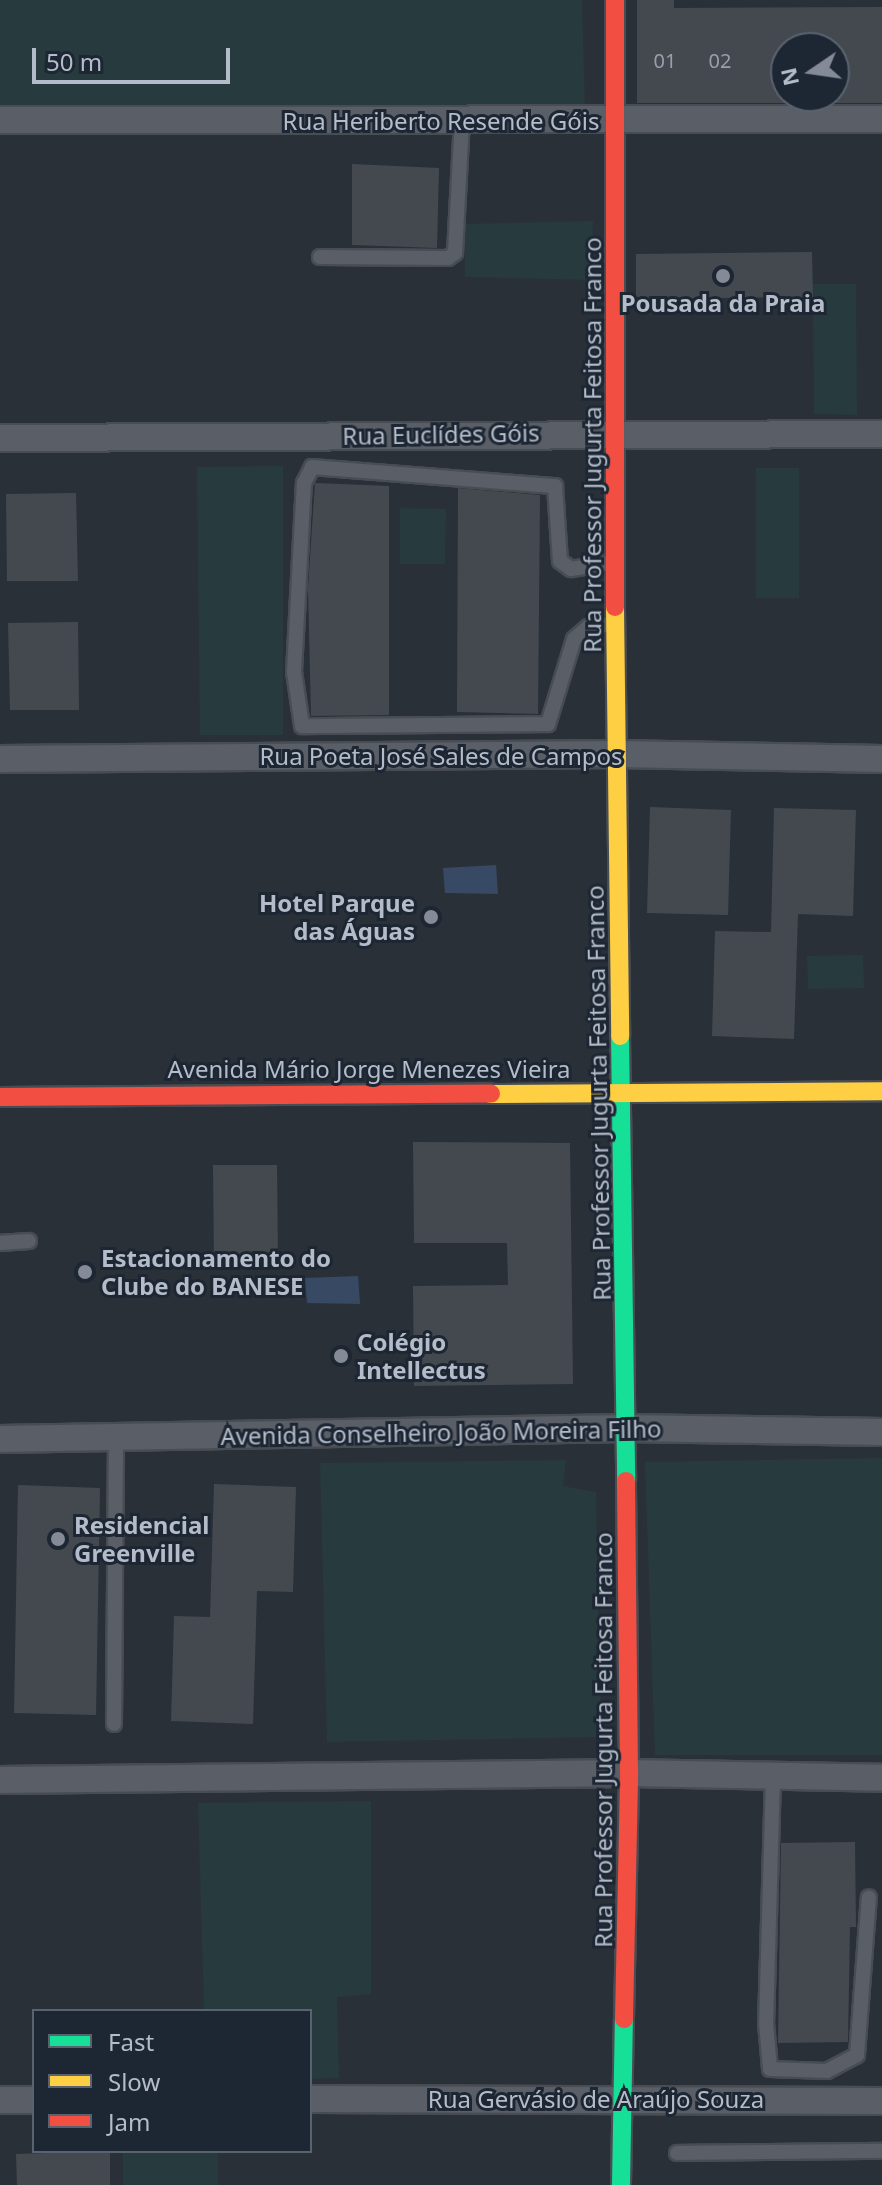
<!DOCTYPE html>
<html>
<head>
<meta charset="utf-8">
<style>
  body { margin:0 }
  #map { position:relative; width:882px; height:2185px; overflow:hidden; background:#2a3038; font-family:"Noto Sans",sans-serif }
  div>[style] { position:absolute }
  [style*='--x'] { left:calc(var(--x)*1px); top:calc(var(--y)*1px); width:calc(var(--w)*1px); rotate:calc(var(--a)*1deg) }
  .green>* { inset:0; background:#273a3e }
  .water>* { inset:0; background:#384963 }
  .building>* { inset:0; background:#444950 }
  .roads { filter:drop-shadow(2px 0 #484c53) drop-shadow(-2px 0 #484c53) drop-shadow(0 2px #484c53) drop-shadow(0 -2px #484c53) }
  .lane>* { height:14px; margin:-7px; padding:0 7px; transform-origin:7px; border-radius:7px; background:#5a5e66 }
  .street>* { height:26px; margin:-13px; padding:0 13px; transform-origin:13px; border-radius:13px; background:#5a5e66 }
  .fast>* { height:18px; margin:-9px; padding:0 9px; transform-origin:9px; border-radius:9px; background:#16e098 }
  .slow>* { height:18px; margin:-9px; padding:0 9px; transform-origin:9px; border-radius:9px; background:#ffcf43 }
  .jam>* { height:18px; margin:-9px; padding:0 9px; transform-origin:9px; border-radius:9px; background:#f24e42 }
  .dots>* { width:22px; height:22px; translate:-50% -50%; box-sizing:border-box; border:4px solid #1d2633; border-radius:50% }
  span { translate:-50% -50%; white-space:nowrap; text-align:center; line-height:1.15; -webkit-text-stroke:6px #1d2633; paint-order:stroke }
  .number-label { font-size:20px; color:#989fab }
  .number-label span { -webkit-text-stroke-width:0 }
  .street-label { font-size:24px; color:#b4bcc9 }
  .poi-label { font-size:24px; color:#b4bcc9; font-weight:700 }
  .right { translate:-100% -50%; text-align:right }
  .left { translate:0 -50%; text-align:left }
  .legend { position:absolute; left:32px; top:2009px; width:280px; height:144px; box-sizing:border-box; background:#1d2633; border:2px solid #59626f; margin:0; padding:10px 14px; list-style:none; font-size:24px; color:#b4bcc9 }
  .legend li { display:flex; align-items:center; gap:16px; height:40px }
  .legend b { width:40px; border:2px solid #59626f }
  .north { position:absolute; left:770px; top:32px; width:80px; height:80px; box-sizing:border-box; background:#1d2633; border:2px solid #59626f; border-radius:50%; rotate:257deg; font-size:22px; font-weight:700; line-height:32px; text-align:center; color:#b4bcc9 }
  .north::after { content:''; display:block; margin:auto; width:28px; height:36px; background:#848b96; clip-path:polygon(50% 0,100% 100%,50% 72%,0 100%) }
  .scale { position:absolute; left:32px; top:48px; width:198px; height:36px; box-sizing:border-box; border:4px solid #b4bcc9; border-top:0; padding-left:10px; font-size:24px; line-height:28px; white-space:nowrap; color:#b4bcc9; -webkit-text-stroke:6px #1d2633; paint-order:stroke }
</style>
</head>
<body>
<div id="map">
  <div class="green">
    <div style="clip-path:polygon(0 0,582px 0,585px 107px,0 118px)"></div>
    <div style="clip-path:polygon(593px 221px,592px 280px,465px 277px,465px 224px)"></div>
    <div style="clip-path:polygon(813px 284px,856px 284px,857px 415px,814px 414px)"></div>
    <div style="clip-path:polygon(283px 466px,283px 735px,200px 735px,197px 467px)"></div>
    <div style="clip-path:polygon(756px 468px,799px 468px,799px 598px,756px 598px)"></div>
    <div style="clip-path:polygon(400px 508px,446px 509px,445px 564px,400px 564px)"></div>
    <div style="clip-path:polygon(863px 955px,864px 988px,808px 989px,807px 956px)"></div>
    <div style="clip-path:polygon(882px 1458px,882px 1755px,655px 1755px,645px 1462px)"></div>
    <div style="clip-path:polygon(566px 1460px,563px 1486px,596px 1492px,601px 1737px,327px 1742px,320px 1463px)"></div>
    <div style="clip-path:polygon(371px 1801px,371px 1994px,337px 1997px,339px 2078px,310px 2079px,310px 2011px,204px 2011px,198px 1803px)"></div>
    <div style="clip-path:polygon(123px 2151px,218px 2151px,218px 2185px,123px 2185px)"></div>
  </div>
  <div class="water">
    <div style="clip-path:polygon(496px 865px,498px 894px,445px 893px,443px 868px)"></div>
    <div style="clip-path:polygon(358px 1276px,360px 1304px,307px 1303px,305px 1278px)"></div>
  </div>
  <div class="building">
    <div style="clip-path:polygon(637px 0,674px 0,674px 8px,882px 7px,882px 103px,834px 103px,834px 48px,786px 48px,786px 103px,637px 103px)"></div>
    <div style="clip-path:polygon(352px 164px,439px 168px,437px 248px,352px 245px)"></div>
    <div style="clip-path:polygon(812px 252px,813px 297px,636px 299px,636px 254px)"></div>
    <div style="clip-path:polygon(315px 483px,389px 486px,389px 715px,311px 716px,308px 588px)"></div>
    <div style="clip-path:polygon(458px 488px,540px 495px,538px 714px,457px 712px)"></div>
    <div style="clip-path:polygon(76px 493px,78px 581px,7px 581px,6px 494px)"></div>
    <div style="clip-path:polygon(78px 622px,79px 710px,10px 710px,8px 623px)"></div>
    <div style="clip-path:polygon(650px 807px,731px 810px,728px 915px,647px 913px)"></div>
    <div style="clip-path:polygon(774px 808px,856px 810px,853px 916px,798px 914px,794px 1039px,712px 1036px,715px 931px,771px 932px)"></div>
    <div style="clip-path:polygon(413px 1142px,570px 1143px,573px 1384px,414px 1386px,413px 1286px,508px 1285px,507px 1243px,414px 1243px)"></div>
    <div style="clip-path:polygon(213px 1165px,277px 1165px,278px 1266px,214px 1267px)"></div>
    <div style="clip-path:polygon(214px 1484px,296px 1487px,293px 1592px,257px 1591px,253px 1724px,171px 1721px,174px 1616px,210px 1617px)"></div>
    <div style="clip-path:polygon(18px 1485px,100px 1488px,96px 1715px,14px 1713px)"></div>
    <div style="clip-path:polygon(855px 1842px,856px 1927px,850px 1927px,848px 2042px,778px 2043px,781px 1843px)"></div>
    <div style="clip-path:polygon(110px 2151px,110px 2185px,17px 2185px,16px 2154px)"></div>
  </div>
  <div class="roads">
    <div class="lane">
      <div style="--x:320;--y:257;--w:128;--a:0.4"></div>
      <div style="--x:448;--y:258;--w:9;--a:-36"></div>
      <div style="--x:455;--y:253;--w:132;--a:-87"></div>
      <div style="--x:613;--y:624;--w:25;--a:173"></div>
      <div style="--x:588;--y:627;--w:18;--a:139"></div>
      <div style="--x:574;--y:639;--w:89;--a:107"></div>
      <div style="--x:548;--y:724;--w:246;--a:179.5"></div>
      <div style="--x:302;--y:726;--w:55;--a:-98.4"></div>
      <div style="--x:294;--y:672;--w:189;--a:-87"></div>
      <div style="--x:304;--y:483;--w:18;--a:-63"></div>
      <div style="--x:312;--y:467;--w:244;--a:4.5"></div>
      <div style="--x:555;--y:486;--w:75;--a:86.2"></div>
      <div style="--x:560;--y:561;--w:14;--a:36"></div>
      <div style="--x:571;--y:569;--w:44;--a:-9.2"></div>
      <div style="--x:0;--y:1243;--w:29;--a:-4"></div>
      <div style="--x:114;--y:1724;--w:287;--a:-89.6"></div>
      <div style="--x:773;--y:1776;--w:247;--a:91.6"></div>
      <div style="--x:766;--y:2023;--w:46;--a:85"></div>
      <div style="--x:770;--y:2069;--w:57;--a:2"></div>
      <div style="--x:827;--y:2071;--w:34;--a:-28"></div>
      <div style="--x:857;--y:2055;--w:158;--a:-85.7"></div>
      <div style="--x:677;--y:2153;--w:205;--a:-0.6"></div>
    </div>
    <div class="street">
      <div style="--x:0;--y:120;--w:882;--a:-0.06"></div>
      <div style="--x:0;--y:438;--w:882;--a:-0.26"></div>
      <div style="--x:0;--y:759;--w:617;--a:-0.46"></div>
      <div style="--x:617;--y:754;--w:265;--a:1.1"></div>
      <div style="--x:0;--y:1439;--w:627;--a:-1.01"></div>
      <div style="--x:627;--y:1428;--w:255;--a:0.9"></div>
      <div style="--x:0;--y:1780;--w:629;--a:-0.64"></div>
      <div style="--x:629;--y:1773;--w:253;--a:1.1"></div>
      <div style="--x:310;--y:2099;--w:572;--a:0.2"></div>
      <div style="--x:0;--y:2100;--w:34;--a:0"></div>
    </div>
    <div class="fast">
      <div style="--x:620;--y:1036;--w:445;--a:89.2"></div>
      <div style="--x:621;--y:2185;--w:166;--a:-89"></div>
    </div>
    <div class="slow">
      <div style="--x:615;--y:607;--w:429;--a:89.3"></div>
      <div style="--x:491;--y:1094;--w:391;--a:-0.4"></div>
    </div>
    <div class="jam">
      <div style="--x:615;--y:0;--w:607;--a:90"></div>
      <div style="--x:0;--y:1097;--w:491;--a:-0.4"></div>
      <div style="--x:624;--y:2019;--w:246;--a:-88.8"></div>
      <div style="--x:629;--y:1773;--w:292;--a:-90.6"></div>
    </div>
  </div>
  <div class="dots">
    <div style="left:723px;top:276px;background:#848b96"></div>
    <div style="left:431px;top:917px;background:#848b96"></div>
    <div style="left:85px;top:1272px;background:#848b96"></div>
    <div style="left:341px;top:1356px;background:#848b96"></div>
    <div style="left:58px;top:1539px;background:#848b96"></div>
  </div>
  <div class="number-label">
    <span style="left:665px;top:60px">01</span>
    <span style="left:720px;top:60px">02</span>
  </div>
  <div class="street-label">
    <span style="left:441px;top:121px">Rua Heriberto Resende Góis</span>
    <span style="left:441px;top:434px;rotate:-1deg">Rua Euclídes Góis</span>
    <span style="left:592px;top:445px;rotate:-90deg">Rua Professor Jugurta Feitosa Franco</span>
    <span style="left:441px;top:756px">Rua Poeta José Sales de Campos</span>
    <span style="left:369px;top:1069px">Avenida Mário Jorge Menezes Vieira</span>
    <span style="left:598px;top:1093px;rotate:-91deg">Rua Professor Jugurta Feitosa Franco</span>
    <span style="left:441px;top:1432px;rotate:-1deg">Avenida Conselheiro João Moreira Filho</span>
    <span style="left:603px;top:1740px;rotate:-90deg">Rua Professor Jugurta Feitosa Franco</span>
    <span style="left:596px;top:2099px">Rua Gervásio de Araújo Souza</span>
  </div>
  <div class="poi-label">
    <span style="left:723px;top:303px">Pousada da Praia</span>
    <span class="right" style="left:415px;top:917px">Hotel Parque<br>das Águas</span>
    <span class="left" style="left:101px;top:1272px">Estacionamento do<br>Clube do BANESE</span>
    <span class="left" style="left:357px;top:1356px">Colégio<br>Intellectus</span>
    <span class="left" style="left:74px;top:1539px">Residencial<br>Greenville</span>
  </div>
  <ul class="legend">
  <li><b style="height:10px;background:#16e098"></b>Fast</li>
  <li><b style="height:10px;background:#ffcf43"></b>Slow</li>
  <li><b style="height:10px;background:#f24e42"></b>Jam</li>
  </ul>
  <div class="north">N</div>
  <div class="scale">50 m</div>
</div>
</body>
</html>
